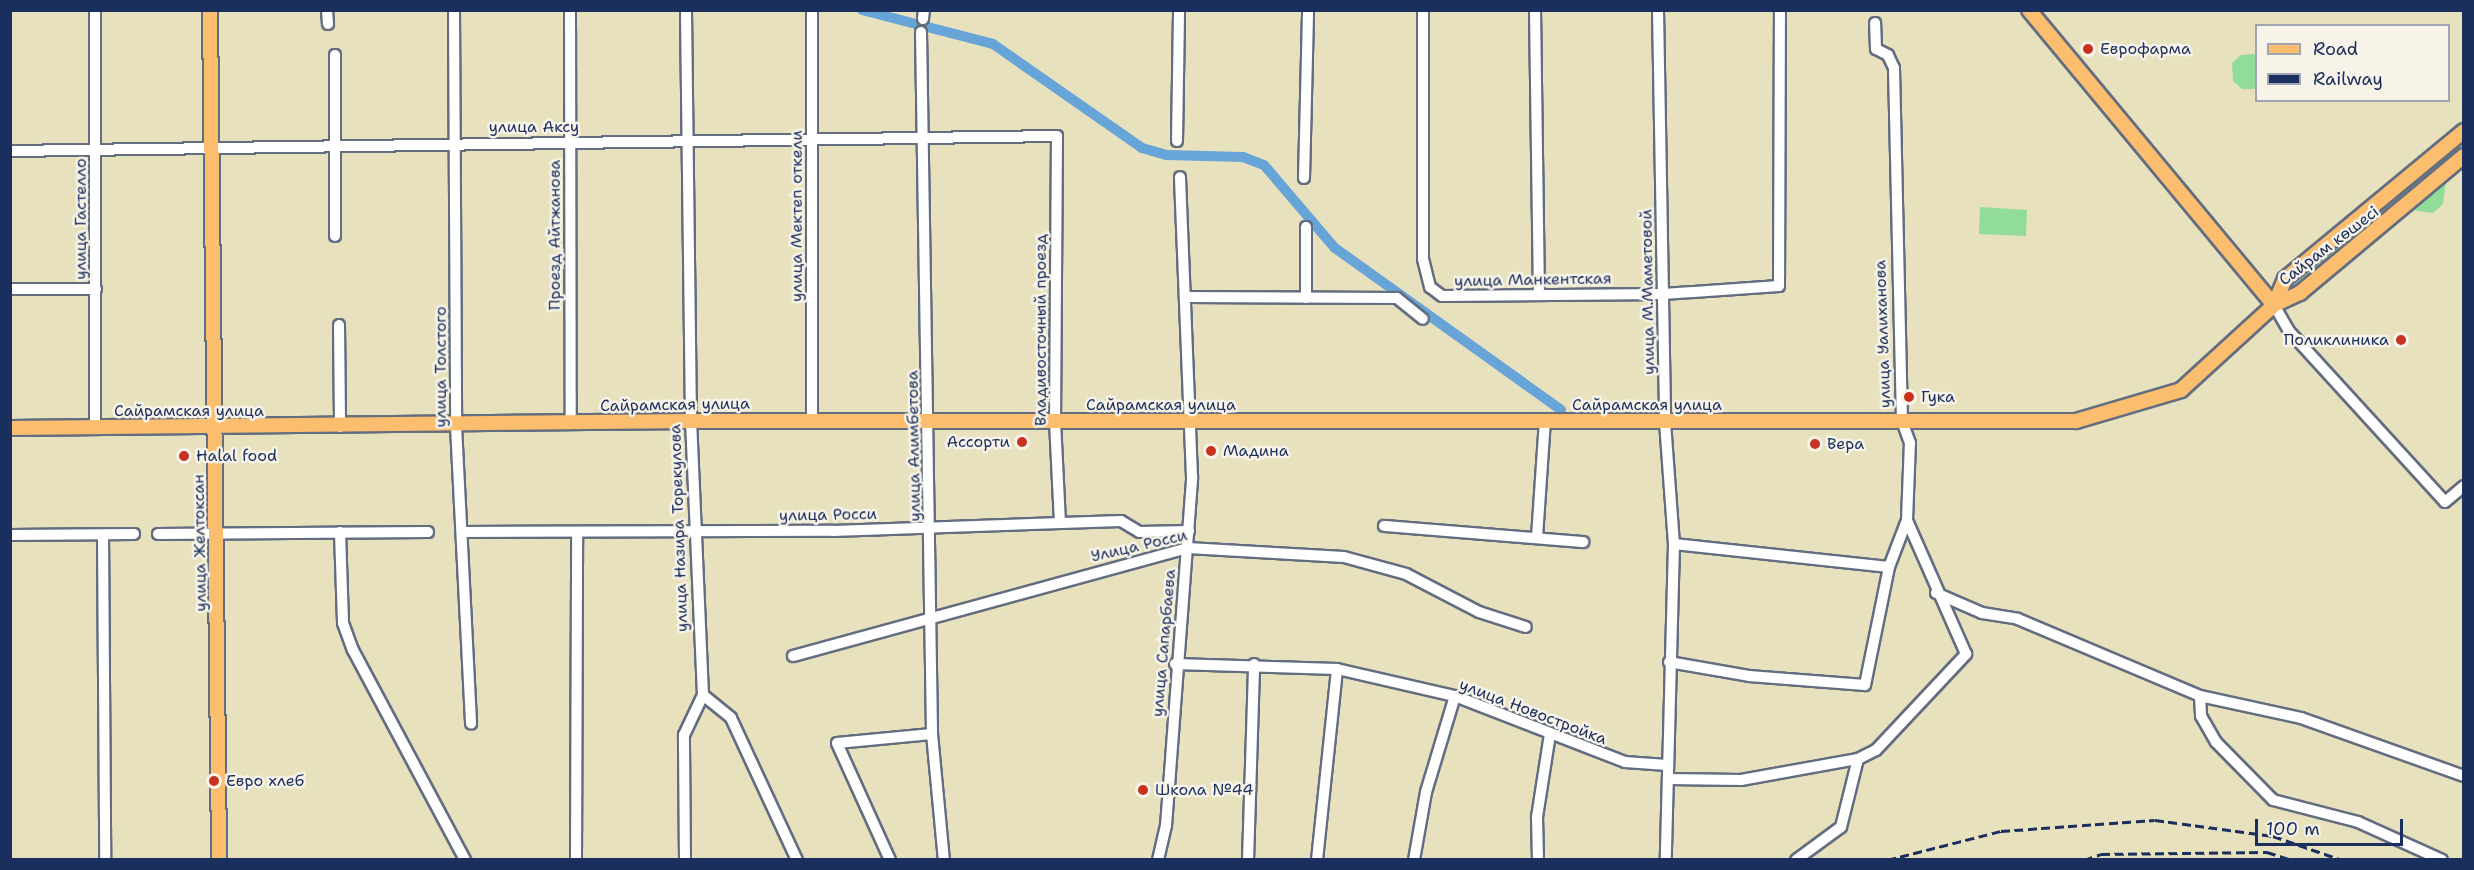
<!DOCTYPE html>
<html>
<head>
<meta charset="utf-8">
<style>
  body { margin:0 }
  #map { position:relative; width:2474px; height:870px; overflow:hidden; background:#e8e1be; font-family:"Shantell Sans",sans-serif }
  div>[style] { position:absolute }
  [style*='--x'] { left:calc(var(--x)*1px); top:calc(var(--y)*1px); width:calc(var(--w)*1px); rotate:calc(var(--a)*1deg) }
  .green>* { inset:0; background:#90dc98 }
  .canal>* { height:10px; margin:-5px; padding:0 5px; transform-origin:5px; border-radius:5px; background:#67a4d8 }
  .roads { filter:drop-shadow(2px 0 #636d80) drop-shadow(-2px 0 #636d80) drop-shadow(0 2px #636d80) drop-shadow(0 -2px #636d80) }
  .minor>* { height:10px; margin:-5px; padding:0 5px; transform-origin:5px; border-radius:5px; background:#fff }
  .major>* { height:14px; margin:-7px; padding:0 7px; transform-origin:7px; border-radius:7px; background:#fbbd6e }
  .rail>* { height:3px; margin-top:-1.5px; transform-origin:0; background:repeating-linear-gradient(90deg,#1b2f5e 0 9px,transparent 0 13.5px) }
  .dots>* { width:16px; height:16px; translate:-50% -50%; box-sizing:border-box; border:3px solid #f7f3e8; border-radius:50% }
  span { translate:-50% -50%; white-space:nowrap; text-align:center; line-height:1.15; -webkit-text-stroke:5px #f7f3e8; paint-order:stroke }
  .poi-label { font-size:16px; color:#1b2f5e }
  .left { translate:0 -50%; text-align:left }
  .right { translate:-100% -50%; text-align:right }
  .street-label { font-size:16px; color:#1b2f5e }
  .frame { position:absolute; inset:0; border:12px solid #1b2f5e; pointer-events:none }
  .legend { position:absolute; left:2255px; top:24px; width:195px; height:78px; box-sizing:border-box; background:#f7f3e8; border:2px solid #9fa5b1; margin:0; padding:8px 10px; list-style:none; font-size:18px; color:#1b2f5e }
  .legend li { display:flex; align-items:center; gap:12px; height:30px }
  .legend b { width:30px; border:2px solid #9fa5b1 }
  .scale { position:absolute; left:2255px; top:819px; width:148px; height:27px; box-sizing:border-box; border:3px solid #1b2f5e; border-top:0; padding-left:8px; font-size:18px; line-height:21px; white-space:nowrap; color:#1b2f5e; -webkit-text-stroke:4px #f7f3e8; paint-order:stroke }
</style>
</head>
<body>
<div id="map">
  <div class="green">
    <div style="clip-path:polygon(2256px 54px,2256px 89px,2242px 89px,2233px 81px,2232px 63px,2241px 55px)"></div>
    <div style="clip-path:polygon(2463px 138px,2463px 144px,2293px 286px,2289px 283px)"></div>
    <div style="clip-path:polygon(2446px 182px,2443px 204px,2433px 213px,2412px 210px)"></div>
    <div style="clip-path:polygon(1980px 207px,2027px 210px,2026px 236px,1979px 234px)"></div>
  </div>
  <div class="canal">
    <div style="--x:862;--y:10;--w:135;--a:14.5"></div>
    <div style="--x:993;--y:44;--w:182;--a:34.9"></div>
    <div style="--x:1142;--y:148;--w:26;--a:16"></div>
    <div style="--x:1167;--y:155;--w:76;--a:1.5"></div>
    <div style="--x:1243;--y:157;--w:22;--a:21"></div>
    <div style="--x:1264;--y:165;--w:109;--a:49.5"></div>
    <div style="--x:1335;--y:248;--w:278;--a:35.6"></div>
  </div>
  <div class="roads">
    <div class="minor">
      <div style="--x:95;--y:10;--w:417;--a:90"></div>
      <div style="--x:327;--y:10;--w:14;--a:86"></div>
      <div style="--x:454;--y:10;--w:416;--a:89.7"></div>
      <div style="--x:456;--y:426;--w:298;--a:87.1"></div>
      <div style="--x:570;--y:10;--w:413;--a:89.9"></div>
      <div style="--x:812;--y:10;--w:411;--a:90"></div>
      <div style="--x:1423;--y:10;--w:249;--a:90"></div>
      <div style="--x:1423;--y:259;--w:29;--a:76"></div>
      <div style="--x:1430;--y:287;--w:15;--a:37"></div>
      <div style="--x:1442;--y:296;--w:221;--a:-0.5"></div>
      <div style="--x:1663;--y:294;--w:116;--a:-3.9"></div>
      <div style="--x:1779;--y:286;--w:276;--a:-89.8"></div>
      <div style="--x:1535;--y:10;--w:285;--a:89.2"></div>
      <div style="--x:1658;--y:10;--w:412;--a:89"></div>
      <div style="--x:1665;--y:422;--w:122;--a:85.8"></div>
      <div style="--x:1674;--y:544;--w:316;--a:91.5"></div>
      <div style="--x:923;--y:19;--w:9;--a:-84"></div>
      <div style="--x:921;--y:32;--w:702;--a:89.1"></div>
      <div style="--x:932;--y:734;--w:127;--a:84.6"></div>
      <div style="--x:1177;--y:141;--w:131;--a:-89.1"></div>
      <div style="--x:10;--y:151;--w:1047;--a:-0.82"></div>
      <div style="--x:1057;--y:136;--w:285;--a:90.4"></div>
      <div style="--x:1055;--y:421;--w:102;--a:87.2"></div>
      <div style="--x:1304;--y:178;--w:168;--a:-88.6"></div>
      <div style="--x:335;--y:236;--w:181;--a:-90"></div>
      <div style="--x:10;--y:289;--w:86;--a:0"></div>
      <div style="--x:1186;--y:297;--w:211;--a:0.3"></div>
      <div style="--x:1397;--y:298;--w:33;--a:39"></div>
      <div style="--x:1306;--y:298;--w:71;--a:-90"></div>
      <div style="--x:2274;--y:305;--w:30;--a:60"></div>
      <div style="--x:2289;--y:331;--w:231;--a:47.6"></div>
      <div style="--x:2445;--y:502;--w:25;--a:-40"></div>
      <div style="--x:339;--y:325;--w:102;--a:89.4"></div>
      <div style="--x:1384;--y:526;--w:200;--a:4.6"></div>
      <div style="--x:340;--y:532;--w:91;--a:88.1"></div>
      <div style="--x:343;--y:623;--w:29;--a:70"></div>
      <div style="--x:353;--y:650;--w:238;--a:61.9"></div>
      <div style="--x:463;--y:532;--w:370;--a:-0.2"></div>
      <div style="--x:833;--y:531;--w:288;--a:-2"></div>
      <div style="--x:1121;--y:521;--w:21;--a:31"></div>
      <div style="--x:1139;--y:532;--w:50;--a:-1.1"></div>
      <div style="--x:158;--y:534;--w:270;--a:-0.4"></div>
      <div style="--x:10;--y:535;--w:124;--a:-0.5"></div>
      <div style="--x:103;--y:535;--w:325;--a:89.6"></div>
      <div style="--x:1537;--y:537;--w:116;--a:-86.1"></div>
      <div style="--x:1674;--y:544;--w:216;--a:6.1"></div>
      <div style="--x:1889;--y:567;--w:50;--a:-69"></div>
      <div style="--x:1936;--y:593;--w:50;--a:23.5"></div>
      <div style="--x:1982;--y:613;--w:36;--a:9"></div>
      <div style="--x:2018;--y:619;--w:198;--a:22.9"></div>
      <div style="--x:2200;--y:696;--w:103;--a:12.3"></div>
      <div style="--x:2301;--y:718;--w:173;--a:19.6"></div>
      <div style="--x:793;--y:656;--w:409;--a:-15.3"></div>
      <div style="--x:1188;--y:548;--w:156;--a:3.3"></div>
      <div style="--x:1344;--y:557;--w:64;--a:15.3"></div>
      <div style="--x:1406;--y:574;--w:82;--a:27.5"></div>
      <div style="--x:1479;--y:612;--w:49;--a:17.7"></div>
      <div style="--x:1669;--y:662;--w:81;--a:9.9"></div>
      <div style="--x:1749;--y:676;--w:116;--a:4.4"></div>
      <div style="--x:1865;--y:685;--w:120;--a:-78.5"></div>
      <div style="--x:1175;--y:664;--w:162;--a:1.8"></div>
      <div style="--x:1337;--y:669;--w:121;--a:12.9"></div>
      <div style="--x:1455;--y:696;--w:182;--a:21.2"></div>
      <div style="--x:1625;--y:762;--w:42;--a:4.1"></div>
      <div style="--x:703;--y:695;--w:36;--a:39"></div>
      <div style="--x:731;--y:718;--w:157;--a:65.1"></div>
      <div style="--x:2200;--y:696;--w:20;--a:87"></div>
      <div style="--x:2201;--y:716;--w:30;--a:60"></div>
      <div style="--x:2216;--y:742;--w:81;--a:45.5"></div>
      <div style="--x:2273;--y:800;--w:88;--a:14.5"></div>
      <div style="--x:2358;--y:822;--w:92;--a:24.3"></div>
      <div style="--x:1669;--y:779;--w:72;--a:0.8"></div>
      <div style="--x:1741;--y:780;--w:119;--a:-10.2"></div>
      <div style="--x:1858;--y:759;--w:20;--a:-27"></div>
      <div style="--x:1876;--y:750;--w:132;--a:-46.8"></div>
      <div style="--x:1966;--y:654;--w:146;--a:-113.8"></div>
      <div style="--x:1907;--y:520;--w:77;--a:-87.8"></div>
      <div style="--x:1910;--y:443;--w:23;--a:-110"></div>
      <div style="--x:1902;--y:421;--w:353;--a:-91.3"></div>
      <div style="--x:1894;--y:68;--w:14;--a:-115"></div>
      <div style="--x:1888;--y:55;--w:13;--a:-153"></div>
      <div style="--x:1876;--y:49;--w:26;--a:-92"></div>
      <div style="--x:576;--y:860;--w:328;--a:-89.8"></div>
      <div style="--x:685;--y:860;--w:125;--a:-90.5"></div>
      <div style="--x:684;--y:735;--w:44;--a:-64.6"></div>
      <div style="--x:703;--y:695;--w:274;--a:-92.5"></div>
      <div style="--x:691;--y:421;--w:411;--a:-90.7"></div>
      <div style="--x:890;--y:860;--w:128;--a:-114.4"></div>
      <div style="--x:837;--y:743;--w:95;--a:-5.4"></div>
      <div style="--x:1158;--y:860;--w:35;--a:-77"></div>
      <div style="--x:1166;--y:826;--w:350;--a:-85.7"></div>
      <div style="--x:1192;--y:477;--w:300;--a:-92.3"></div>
      <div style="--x:1248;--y:860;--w:196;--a:-88.2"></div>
      <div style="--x:1317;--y:860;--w:192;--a:-84"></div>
      <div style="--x:1414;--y:860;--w:69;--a:-80"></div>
      <div style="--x:1426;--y:792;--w:100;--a:-73.2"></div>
      <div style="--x:1538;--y:860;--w:43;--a:-91.3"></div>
      <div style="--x:1537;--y:817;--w:84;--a:-81.1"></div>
      <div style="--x:1796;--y:860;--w:56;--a:-36.3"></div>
      <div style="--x:1841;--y:827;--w:70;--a:-76"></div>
    </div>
    <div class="major">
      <div style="--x:210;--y:10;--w:850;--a:89.39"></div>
      <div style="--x:2029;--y:10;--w:383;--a:50.3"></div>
      <div style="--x:2274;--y:305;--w:29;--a:-25"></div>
      <div style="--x:2300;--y:293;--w:214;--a:-39.9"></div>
      <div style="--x:10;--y:428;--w:681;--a:-0.59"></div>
      <div style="--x:691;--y:421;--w:1385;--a:0"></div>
      <div style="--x:2076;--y:421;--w:109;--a:-16.4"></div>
      <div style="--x:2181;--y:390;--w:126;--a:-42.4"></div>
      <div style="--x:2274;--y:305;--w:28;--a:-67"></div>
      <div style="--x:2285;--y:279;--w:232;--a:-39.6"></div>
    </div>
  </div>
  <div class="rail">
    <div style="--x:1887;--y:860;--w:118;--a:-14.3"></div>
    <div style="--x:2001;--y:831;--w:154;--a:-4.1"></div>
    <div style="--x:2155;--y:820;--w:119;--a:7.7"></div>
    <div style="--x:2273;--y:836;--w:73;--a:19.2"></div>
    <div style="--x:2084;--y:860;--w:18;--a:-19"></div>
    <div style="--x:2101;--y:854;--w:166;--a:-0.7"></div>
    <div style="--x:2267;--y:852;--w:26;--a:18"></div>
  </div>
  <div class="dots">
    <div style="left:2088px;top:49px;background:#c8321e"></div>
    <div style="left:2401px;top:340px;background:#c8321e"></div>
    <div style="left:1909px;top:397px;background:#c8321e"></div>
    <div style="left:1022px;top:442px;background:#c8321e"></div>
    <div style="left:1815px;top:444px;background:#c8321e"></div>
    <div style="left:1211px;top:451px;background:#c8321e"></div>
    <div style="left:184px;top:456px;background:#c8321e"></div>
    <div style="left:214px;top:781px;background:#c8321e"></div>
    <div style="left:1143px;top:790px;background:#c8321e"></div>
  </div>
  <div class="poi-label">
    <span class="left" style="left:2100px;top:49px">Еврофарма</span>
    <span class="right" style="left:2389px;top:340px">Поликлиника</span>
    <span class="left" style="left:1921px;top:397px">Гука</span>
    <span class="right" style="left:1010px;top:442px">Ассорти</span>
    <span class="left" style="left:1827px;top:444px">Вера</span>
    <span class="left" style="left:1223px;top:451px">Мадина</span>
    <span class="left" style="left:196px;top:456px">Halal food</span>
    <span class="left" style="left:226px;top:781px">Евро хлеб</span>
    <span class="left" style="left:1155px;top:790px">Школа №44</span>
  </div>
  <div class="street-label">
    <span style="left:534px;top:127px">улица Аксу</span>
    <span style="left:797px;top:216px;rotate:-90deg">улица Мектеп откели</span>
    <span style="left:81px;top:219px;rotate:-90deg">улица Гастелло</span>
    <span style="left:555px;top:235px;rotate:-90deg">Проезд Айтжанова</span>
    <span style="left:2329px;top:246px;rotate:-37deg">Сайрам көшесі</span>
    <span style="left:1533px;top:280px;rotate:-1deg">улица Манкентская</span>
    <span style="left:1648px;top:292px;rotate:-91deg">улица М.Маметовой</span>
    <span style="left:1041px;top:330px;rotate:-90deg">Владивосточный проезд</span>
    <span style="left:1883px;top:334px;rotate:-92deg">улица Уалиханова</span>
    <span style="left:441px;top:367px;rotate:-90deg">улица Толстого</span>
    <span style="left:675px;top:405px;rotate:-1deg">Сайрамская улица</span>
    <span style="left:1161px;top:405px">Сайрамская улица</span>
    <span style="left:1647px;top:405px">Сайрамская улица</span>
    <span style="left:189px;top:411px">Сайрамская улица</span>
    <span style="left:914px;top:446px;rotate:-91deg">улица Алимбетова</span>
    <span style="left:828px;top:515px;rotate:-1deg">улица Росси</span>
    <span style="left:679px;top:528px;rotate:-92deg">улица Назира Торекулова</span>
    <span style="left:200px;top:543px;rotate:-91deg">улица Желтоксан</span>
    <span style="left:1139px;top:546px;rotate:-13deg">Улица Росси</span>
    <span style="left:1164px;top:643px;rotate:-85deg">улица Сапарбаева</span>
    <span style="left:1533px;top:712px;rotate:21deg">улица Новостройка</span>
  </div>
  <div class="frame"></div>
  <ul class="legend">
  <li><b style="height:8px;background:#fbbd6e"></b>Road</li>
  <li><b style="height:8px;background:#1b2f5e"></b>Railway</li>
  </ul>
  <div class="scale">100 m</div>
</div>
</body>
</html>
